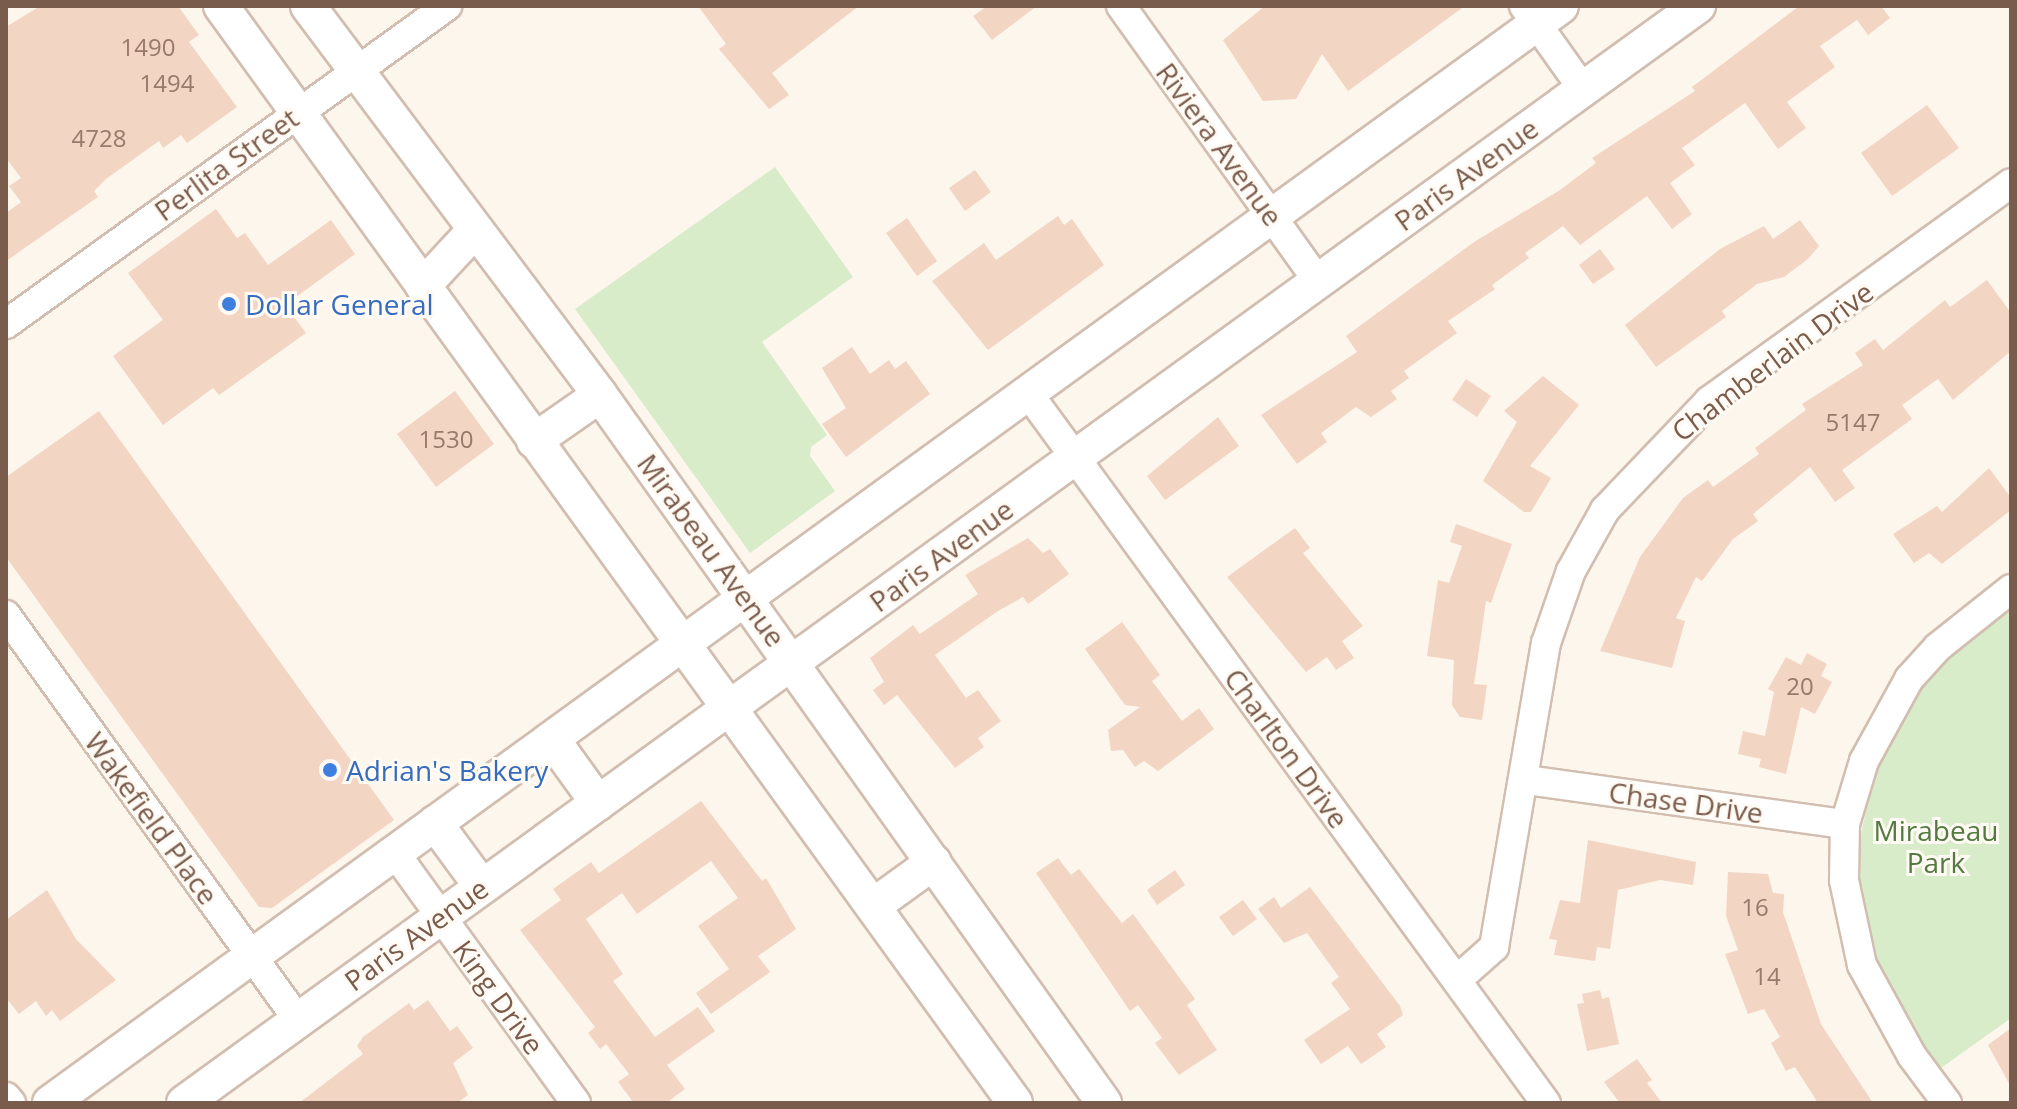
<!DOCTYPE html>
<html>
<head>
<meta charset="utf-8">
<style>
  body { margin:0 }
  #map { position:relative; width:2017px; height:1109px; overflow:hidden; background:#fdf6ec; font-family:"Open Sans",sans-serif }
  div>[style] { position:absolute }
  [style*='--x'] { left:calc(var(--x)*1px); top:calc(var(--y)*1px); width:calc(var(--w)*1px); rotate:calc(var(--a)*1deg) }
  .green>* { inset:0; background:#d8ecc9 }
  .building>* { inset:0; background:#f3d5c3 }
  .roads { filter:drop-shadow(2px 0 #d1beb0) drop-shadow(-2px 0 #d1beb0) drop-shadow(0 2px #d1beb0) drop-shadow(0 -2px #d1beb0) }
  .minor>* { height:28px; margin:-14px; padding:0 14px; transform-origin:14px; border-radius:14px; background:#fff }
  .tertiary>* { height:34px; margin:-17px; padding:0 17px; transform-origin:17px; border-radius:17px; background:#fff }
  .dots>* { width:22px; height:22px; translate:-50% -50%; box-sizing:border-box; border:4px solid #fffaf3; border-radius:50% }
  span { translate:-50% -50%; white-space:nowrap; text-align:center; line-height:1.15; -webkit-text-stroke:6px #fffaf3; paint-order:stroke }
  .number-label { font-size:24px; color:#987a6a }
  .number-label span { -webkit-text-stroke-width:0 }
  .street-label { font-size:28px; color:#7a5c4d }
  .shop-label { font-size:28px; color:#366cbe }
  .left { translate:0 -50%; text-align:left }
  .park-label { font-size:28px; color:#537a41 }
  .frame { position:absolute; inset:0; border:8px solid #7a5c4d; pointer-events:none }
</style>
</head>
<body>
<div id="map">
  <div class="green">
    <div style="clip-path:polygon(775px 167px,853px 277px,762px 342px,827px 435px,811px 447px,810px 456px,835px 491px,750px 553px,575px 309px)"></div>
    <div style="clip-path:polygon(2011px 609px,2011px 1018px,1941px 1068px,1905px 1020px,1874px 954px,1860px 882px,1861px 833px,1878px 762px,1913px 698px,1962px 645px)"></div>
  </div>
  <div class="building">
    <div style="clip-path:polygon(40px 6px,178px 6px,199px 35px,189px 42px,237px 107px,187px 143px,181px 135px,163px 148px,159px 141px,106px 179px,94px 191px,98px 197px,6px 261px,6px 213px,21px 202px,9px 186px,21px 178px,6px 158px,6px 27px)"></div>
    <div style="clip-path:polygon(698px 6px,859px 6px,772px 73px,789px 95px,769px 109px,719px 49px,726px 44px)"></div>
    <div style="clip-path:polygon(987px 6px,1037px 6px,992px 40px,973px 16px)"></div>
    <div style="clip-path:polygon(1265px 6px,1465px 6px,1348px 91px,1322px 54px,1296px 99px,1263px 101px,1223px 40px)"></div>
    <div style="clip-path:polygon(1799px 6px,1881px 6px,1890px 18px,1868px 35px,1857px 20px,1820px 46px,1835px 67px,1787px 102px,1806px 128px,1778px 149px,1745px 103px,1682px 148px,1695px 165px,1670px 183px,1692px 214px,1672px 229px,1647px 196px,1580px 245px,1563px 226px,1525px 253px,1529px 258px,1492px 285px,1495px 289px,1448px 321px,1457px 333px,1404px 371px,1409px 378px,1391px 391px,1397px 399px,1371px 417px,1356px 407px,1321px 433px,1327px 442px,1297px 464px,1261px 415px,1357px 352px,1346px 336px,1474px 242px,1560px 190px,1596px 163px,1592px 158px,1695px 91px,1692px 87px)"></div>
    <div style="clip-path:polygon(1927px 105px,1959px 148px,1892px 196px,1861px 153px)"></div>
    <div style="clip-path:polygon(975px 170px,991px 192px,965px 211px,949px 188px)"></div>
    <div style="clip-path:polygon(216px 209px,237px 238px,245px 233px,268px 265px,331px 220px,355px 254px,285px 305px,306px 333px,219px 395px,213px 388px,163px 425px,113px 356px,163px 320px,128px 273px)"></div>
    <div style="clip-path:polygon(1058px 216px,1064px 225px,1072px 219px,1104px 265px,988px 350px,932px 281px,984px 243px,996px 260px)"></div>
    <div style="clip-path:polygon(907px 218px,937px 261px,917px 276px,886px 233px)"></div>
    <div style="clip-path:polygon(1800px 220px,1819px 246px,1808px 259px,1784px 277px,1757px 284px,1722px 311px,1726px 317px,1656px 367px,1625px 325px,1720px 249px,1764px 226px,1773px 239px)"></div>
    <div style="clip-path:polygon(1600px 249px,1615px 269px,1593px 284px,1579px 265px)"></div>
    <div style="clip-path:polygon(1987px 280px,2011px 313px,2011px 351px,1953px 400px,1938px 379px,1902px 405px,1912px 419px,1842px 470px,1855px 488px,1835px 502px,1810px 467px,1753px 514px,1758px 521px,1733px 539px,1702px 581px,1696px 577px,1676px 618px,1685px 621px,1672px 668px,1600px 651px,1640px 557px,1683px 498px,1708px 480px,1713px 487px,1759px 454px,1755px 448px,1806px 410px,1802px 404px,1863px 365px,1855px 353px,1875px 339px,1883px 350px,1945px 300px,1950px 307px)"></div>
    <div style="clip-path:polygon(852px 347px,870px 374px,889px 360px,895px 369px,906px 361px,930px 394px,846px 457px,822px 424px,846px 408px,822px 368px)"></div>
    <div style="clip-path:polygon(1543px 376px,1579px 405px,1530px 466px,1551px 478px,1531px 512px,1524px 512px,1483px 481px,1517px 422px,1504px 411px)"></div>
    <div style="clip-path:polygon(1466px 379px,1491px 396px,1477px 417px,1452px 400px)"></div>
    <div style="clip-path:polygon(455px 391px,494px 444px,436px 487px,397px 434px)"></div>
    <div style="clip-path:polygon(99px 411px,394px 820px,272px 908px,259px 907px,6px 557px,6px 477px)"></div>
    <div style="clip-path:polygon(1218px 417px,1239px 446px,1165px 500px,1147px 476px)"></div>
    <div style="clip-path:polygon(1989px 468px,2011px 498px,2011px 510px,1942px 564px,1929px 553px,1914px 563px,1893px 534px,1937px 506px,1942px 512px)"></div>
    <div style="clip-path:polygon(1456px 524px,1512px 544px,1491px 603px,1486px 601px,1474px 684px,1487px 685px,1482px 720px,1460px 717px,1452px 705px,1454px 660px,1427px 656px,1438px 580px,1449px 583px,1462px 546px,1450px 542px)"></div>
    <div style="clip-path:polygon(1295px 528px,1310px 548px,1303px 553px,1363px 626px,1342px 641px,1354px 658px,1336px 670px,1327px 657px,1306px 672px,1227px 577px)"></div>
    <div style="clip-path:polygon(1028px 538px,1043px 553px,1050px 549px,1069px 574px,1028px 604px,1023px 597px,998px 611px,935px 655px,966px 698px,978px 690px,1001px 721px,978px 738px,984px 747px,955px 768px,897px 695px,884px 705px,873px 690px,884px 682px,870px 658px,913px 625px,920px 634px,978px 594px,965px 575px)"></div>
    <div style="clip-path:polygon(1122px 622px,1160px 675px,1152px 681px,1182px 721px,1199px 708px,1214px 729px,1158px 771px,1144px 761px,1135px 767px,1123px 750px,1111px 751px,1108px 730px,1140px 707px,1125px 705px,1085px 649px)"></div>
    <div style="clip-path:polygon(1807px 653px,1827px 664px,1821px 676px,1832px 682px,1815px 714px,1801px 707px,1786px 774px,1759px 767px,1761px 759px,1738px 754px,1743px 731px,1765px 736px,1774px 692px,1768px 689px,1786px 657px,1801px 665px)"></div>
    <div style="clip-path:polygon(701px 801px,762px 881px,766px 878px,796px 929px,758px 956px,770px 972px,711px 1014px,696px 993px,729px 969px,698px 926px,738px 898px,711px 861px,637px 914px,622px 893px,586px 919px,623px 974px,613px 981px,655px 1037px,698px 1007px,715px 1031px,667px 1065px,685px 1089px,666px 1103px,634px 1103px,618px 1082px,629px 1074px,606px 1044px,600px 1049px,588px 1033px,595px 1027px,520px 930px,561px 900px,553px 889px,591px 862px,599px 873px)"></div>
    <div style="clip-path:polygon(1588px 840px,1696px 862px,1693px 885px,1660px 880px,1618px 890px,1610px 949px,1597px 947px,1595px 961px,1554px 955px,1557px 940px,1549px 939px,1560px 900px,1580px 903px)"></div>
    <div style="clip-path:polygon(1058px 858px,1071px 875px,1079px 869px,1122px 923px,1133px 914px,1195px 999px,1187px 1005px,1217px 1050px,1179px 1075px,1155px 1043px,1162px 1038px,1138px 1005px,1130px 1011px,1036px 873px)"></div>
    <div style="clip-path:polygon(1175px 870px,1185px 885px,1157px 905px,1147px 890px)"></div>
    <div style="clip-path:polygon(1728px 872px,1768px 874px,1773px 893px,1784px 894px,1783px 912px,1821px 1024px,1873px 1103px,1818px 1103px,1795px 1067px,1786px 1071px,1771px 1043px,1780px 1037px,1764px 1009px,1748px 1014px,1725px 954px,1738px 950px,1726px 916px)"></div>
    <div style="clip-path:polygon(1310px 887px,1400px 1006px,1403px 1015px,1377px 1034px,1386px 1047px,1361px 1064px,1348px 1046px,1321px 1064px,1304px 1040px,1350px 1009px,1331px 983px,1339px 977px,1307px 933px,1284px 943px,1258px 909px,1274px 897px,1281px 908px)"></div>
    <div style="clip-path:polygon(47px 890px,76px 939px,116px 980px,60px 1021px,52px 1010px,46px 1016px,36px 1001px,19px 1014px,6px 998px,6px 920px)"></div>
    <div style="clip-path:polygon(1243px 900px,1257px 919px,1233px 936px,1219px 917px)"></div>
    <div style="clip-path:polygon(1600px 990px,1602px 999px,1609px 997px,1619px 1044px,1587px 1051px,1577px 1004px,1584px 1003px,1582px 994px)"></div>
    <div style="clip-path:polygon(428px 1000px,450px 1031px,457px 1026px,473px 1048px,453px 1063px,468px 1095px,457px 1103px,299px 1103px,363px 1054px,357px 1046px,363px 1037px,409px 1003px,414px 1010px)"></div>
    <div style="clip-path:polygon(2011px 1028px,2011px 1087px,1988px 1045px)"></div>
    <div style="clip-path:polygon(1637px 1059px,1652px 1080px,1647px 1083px,1662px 1103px,1620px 1103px,1604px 1082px)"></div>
  </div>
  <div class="roads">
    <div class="minor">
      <div style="--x:1121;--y:6;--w:338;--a:54.4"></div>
      <div style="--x:1524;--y:6;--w:102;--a:54.6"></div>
      <div style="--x:6;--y:324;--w:544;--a:-35.79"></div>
      <div style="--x:1028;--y:393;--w:879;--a:53.89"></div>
      <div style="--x:6;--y:615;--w:499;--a:54.2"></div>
      <div style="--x:1527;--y:780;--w:321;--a:7.9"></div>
      <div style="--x:395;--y:853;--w:309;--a:54.1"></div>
      <div style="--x:1457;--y:980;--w:50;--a:-41.7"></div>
      <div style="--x:1494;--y:947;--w:308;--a:-80.3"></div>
      <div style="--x:1546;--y:643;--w:76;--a:-70.9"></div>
      <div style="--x:1571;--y:571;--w:70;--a:-60.9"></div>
      <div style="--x:1605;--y:510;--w:151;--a:-46.3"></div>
      <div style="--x:1709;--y:401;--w:372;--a:-35.8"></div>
      <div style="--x:6;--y:1097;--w:8;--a:50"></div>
      <div style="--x:1947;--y:1103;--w:59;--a:-126.7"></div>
      <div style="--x:1912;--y:1056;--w:104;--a:-118.8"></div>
      <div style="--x:1862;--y:965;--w:87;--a:-102"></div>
      <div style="--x:1844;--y:880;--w:56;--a:-89"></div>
      <div style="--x:1845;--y:824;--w:66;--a:-73.2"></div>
      <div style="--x:1864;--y:761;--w:94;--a:-61.2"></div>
      <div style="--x:1909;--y:679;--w:43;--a:-47.8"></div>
      <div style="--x:1938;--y:647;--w:93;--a:-38.5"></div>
    </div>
    <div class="tertiary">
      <div style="--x:221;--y:6;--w:1354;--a:54.1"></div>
      <div style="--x:308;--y:6;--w:486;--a:53.1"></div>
      <div style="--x:600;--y:395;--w:869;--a:54.55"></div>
      <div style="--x:423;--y:286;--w:76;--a:-47.1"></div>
      <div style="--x:534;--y:441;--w:80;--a:-34.9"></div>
      <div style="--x:552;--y:739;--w:79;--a:54.3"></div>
      <div style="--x:435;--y:823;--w:79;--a:53.7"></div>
      <div style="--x:873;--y:906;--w:75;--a:-35.8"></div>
      <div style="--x:50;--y:1103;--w:1867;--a:-35.98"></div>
      <div style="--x:184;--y:1103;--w:1870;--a:-35.93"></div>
    </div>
  </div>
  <div class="dots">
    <div style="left:229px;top:304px;background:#3f7fe0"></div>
    <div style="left:330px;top:770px;background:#3f7fe0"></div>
  </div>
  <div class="number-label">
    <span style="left:148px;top:47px">1490</span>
    <span style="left:167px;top:83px">1494</span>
    <span style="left:99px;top:138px">4728</span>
    <span style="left:1853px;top:422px">5147</span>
    <span style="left:446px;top:439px">1530</span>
    <span style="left:1800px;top:686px">20</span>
    <span style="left:1755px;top:907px">16</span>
    <span style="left:1767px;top:976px">14</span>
  </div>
  <div class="street-label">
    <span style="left:1220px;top:144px;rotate:54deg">Riviera Avenue</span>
    <span style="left:226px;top:164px;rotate:-36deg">Perlita Street</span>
    <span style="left:1466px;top:174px;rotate:-36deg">Paris Avenue</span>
    <span style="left:1772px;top:361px;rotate:-37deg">Chamberlain Drive</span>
    <span style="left:712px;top:550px;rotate:54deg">Mirabeau Avenue</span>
    <span style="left:941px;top:555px;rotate:-36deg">Paris Avenue</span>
    <span style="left:1287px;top:748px;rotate:54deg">Charlton Drive</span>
    <span style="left:1686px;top:802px;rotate:8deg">Chase Drive</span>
    <span style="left:152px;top:818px;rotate:54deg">Wakefield Place</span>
    <span style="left:416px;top:934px;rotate:-36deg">Paris Avenue</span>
    <span style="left:499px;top:997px;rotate:54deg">King Drive</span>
  </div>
  <div class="shop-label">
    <span class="left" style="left:245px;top:304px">Dollar General</span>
    <span class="left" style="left:346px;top:770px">Adrian's Bakery</span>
  </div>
  <div class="park-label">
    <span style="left:1936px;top:846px">Mirabeau<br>Park</span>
  </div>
  <div class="frame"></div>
</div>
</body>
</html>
